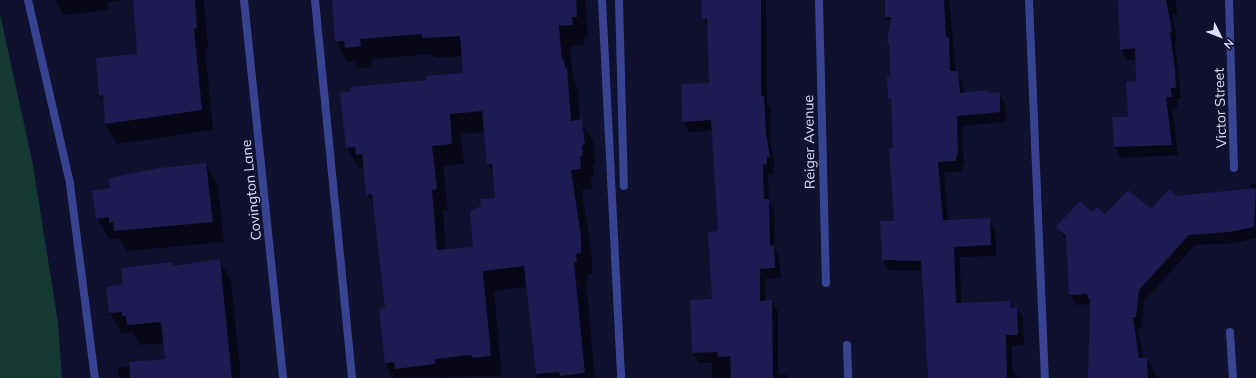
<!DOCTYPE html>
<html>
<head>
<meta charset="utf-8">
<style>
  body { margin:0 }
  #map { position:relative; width:1256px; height:378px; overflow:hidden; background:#10102f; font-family:Mulish,sans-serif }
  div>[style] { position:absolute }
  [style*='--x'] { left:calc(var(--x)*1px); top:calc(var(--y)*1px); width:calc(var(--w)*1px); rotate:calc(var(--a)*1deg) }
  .green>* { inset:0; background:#133932 }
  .shadow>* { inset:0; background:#0007 }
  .building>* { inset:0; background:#1d1b51 }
  .lane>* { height:8px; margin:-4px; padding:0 4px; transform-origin:4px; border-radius:4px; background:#384391 }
  .street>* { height:8px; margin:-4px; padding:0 4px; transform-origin:4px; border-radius:4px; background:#384391 }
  span { translate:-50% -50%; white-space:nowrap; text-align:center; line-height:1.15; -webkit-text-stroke:3px #10102f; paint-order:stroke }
  .street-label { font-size:14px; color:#dedfff }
  .north { position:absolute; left:1200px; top:16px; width:40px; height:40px; -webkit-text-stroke:3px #10102f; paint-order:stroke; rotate:132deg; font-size:11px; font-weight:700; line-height:16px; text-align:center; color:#dedfff }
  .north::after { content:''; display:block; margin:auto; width:14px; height:18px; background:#dedfff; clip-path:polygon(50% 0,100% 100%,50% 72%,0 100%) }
</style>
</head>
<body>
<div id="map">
  <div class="green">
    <div style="clip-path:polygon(0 14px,32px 160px,58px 322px,62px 378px,0 378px)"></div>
  </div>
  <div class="shadow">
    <div style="clip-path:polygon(55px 0,121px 0,108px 2px,109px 10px,64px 15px)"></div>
    <div style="clip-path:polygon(134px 0,204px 0,208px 49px,205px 49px,213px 130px,117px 144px,105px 124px,104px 102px,100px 96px,138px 55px)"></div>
    <div style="clip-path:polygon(evenodd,333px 0,575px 0,576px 22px,577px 0,585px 0,588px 37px,583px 37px,584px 45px,570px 46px,573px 77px,578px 90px,580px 121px,593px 141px,596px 165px,593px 165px,594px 176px,591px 176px,592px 189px,582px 190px,592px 258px,592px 274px,587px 274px,588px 282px,586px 282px,595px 378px,537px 378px,527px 287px,494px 291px,502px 376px,391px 378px,386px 363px,386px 309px,374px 206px,367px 194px,364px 167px,359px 168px,347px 147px,428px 81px,464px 74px,462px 56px,435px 58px,432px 54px,372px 59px,372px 67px,357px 68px,354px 61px,347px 62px,336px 41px,333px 0,485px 132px,488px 164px,494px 173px,496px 199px,474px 248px,446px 250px,443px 210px,448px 210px,443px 166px,464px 164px,461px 134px,485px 132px)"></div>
    <div style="clip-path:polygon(700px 0,766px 0,767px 103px,770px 108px,771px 144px,775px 168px,772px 168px,773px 175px,768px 175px,769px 202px,774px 211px,775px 250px,779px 257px,781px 278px,765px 279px,766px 302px,772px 301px,778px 312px,778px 374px,785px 374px,788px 378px,712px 378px,712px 363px,699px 363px,693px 352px,714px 300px,719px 232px,713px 131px,689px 132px,683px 121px,710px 84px,708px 27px,703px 19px)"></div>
    <div style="clip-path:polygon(886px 0,949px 0,956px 72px,963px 82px,964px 94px,988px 91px,989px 94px,999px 93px,1005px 104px,1006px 122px,962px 126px,964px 166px,961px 166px,962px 171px,944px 173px,948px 220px,989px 219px,995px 230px,996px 256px,960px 257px,961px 304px,1010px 302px,1014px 309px,1017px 308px,1023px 319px,1024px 345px,1012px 346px,1012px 370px,1019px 378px,927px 378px,927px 319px,923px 308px,922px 271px,889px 270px,883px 260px,895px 222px,894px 149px,892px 104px,889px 99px,890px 47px,888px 43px,890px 24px,886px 17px)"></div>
    <div style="clip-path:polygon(1119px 0,1176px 0,1177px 15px,1172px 15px,1177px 42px,1175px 42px,1181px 98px,1177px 98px,1177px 108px,1172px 108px,1178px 155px,1121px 158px,1115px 147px,1113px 118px,1129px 118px,1137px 82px,1136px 59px,1127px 60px,1121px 49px)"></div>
    <div style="clip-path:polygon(206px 164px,218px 185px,224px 242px,127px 251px,119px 238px,109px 239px,97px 218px,111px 189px)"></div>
    <div style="clip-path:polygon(1256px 183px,1256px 238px,1236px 243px,1195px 245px,1144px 301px,1142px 327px,1138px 328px,1143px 359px,1147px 359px,1158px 378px,1089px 378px,1091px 304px,1076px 305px,1070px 295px,1067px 241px,1057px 227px,1092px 213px,1105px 216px,1151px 211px,1176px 197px,1227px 194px,1227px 191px,1251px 190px,1251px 184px)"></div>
    <div style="clip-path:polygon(219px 260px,231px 280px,241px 378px,119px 378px,118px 368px,166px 360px,164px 343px,140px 345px,132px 332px,122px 334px,110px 313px,107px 288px,124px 285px,171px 263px,174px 267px)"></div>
  </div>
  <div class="building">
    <div style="clip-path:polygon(133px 0,195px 0,197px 28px,194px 29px,202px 110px,105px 124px,103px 95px,99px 96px,96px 58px,137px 54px)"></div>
    <div style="clip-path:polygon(evenodd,332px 0,576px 0,577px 17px,572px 17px,573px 25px,559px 26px,562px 60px,564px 60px,565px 68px,567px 68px,571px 121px,582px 119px,585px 145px,582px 145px,583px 156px,580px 156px,581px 169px,571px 170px,581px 236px,581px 253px,576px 254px,577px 262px,574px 262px,585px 373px,560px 376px,559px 372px,536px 374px,524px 266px,483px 271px,491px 356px,472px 358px,471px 355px,435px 359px,435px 364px,395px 369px,394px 362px,385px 363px,379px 309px,385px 308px,372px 194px,366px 195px,362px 154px,356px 155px,355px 147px,346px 148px,340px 93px,351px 91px,350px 87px,427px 80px,426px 76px,463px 73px,460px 36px,422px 38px,422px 34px,360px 39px,361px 46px,345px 48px,344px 41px,335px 42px,332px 0,482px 111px,487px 164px,492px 164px,495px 198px,480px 199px,481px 206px,470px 211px,473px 247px,437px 250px,432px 190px,437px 189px,432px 146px,452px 144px,450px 114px,482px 111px)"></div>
    <div style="clip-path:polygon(701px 0,761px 0,761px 96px,764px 96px,766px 133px,770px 157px,767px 157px,767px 164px,763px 165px,764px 199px,769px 199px,770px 246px,774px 245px,775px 268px,760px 269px,760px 301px,772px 300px,773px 378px,731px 378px,730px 356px,718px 357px,717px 352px,692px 353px,690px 300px,712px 299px,708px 232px,718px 231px,711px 120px,682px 122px,681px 84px,709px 83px,707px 19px,702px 19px)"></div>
    <div style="clip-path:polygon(885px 0,944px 0,946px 37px,949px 37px,950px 71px,958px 71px,960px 93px,988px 90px,988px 93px,1000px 92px,1000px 112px,957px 116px,958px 155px,956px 156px,956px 161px,938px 162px,943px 220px,990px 218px,991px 245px,954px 247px,956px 303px,1010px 301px,1011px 308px,1017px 307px,1018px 335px,1006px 335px,1007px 378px,928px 378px,921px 261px,882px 260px,880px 221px,894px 221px,889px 148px,893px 148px,891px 99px,888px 99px,887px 76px,890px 76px,889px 43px,887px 43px,891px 17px,885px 17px)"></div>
    <div style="clip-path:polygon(1118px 0,1166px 0,1172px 31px,1170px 32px,1175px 70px,1176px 88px,1171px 88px,1172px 97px,1166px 97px,1172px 145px,1114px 147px,1112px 117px,1128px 117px,1126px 82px,1136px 81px,1135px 48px,1120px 50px)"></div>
    <div style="clip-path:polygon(206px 163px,213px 222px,114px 231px,113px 222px,109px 223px,109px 217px,96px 219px,92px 191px,110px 188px,109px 178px,159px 168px)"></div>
    <div style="clip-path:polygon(1256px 188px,1254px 227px,1229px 232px,1189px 235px,1139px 290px,1136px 317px,1133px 317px,1139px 358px,1147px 358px,1148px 378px,1088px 378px,1090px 299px,1088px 299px,1087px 294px,1069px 295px,1066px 236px,1056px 227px,1080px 201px,1092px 212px,1097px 207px,1105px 214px,1128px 190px,1151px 209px,1169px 189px,1176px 196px)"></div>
    <div style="clip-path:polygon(220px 259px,232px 378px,130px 378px,129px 362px,165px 359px,161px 322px,127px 325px,126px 316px,122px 316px,122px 312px,109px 313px,106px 287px,123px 284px,121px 268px,172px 262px,173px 266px)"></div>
  </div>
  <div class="lane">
    <div style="--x:28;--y:0;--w:189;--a:77.1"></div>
    <div style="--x:70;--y:184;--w:196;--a:82.7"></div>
    <div style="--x:315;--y:0;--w:380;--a:84.4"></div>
    <div style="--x:602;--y:0;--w:378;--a:87.1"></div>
    <div style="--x:619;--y:0;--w:186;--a:88.5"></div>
    <div style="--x:1029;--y:0;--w:378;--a:87.6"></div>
  </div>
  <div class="street">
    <div style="--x:244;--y:0;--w:380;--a:84.1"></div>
    <div style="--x:819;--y:0;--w:283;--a:88.6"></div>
    <div style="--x:1229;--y:0;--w:168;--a:88.3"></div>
    <div style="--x:1230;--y:332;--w:46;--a:86.3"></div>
    <div style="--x:847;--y:345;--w:33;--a:88"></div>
  </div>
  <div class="street-label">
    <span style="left:1220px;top:108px;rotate:-92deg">Victor Street</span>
    <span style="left:809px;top:142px;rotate:-91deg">Reiger Avenue</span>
    <span style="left:251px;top:190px;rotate:-96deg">Covington Lane</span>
  </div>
  <div class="north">N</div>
</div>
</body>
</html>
